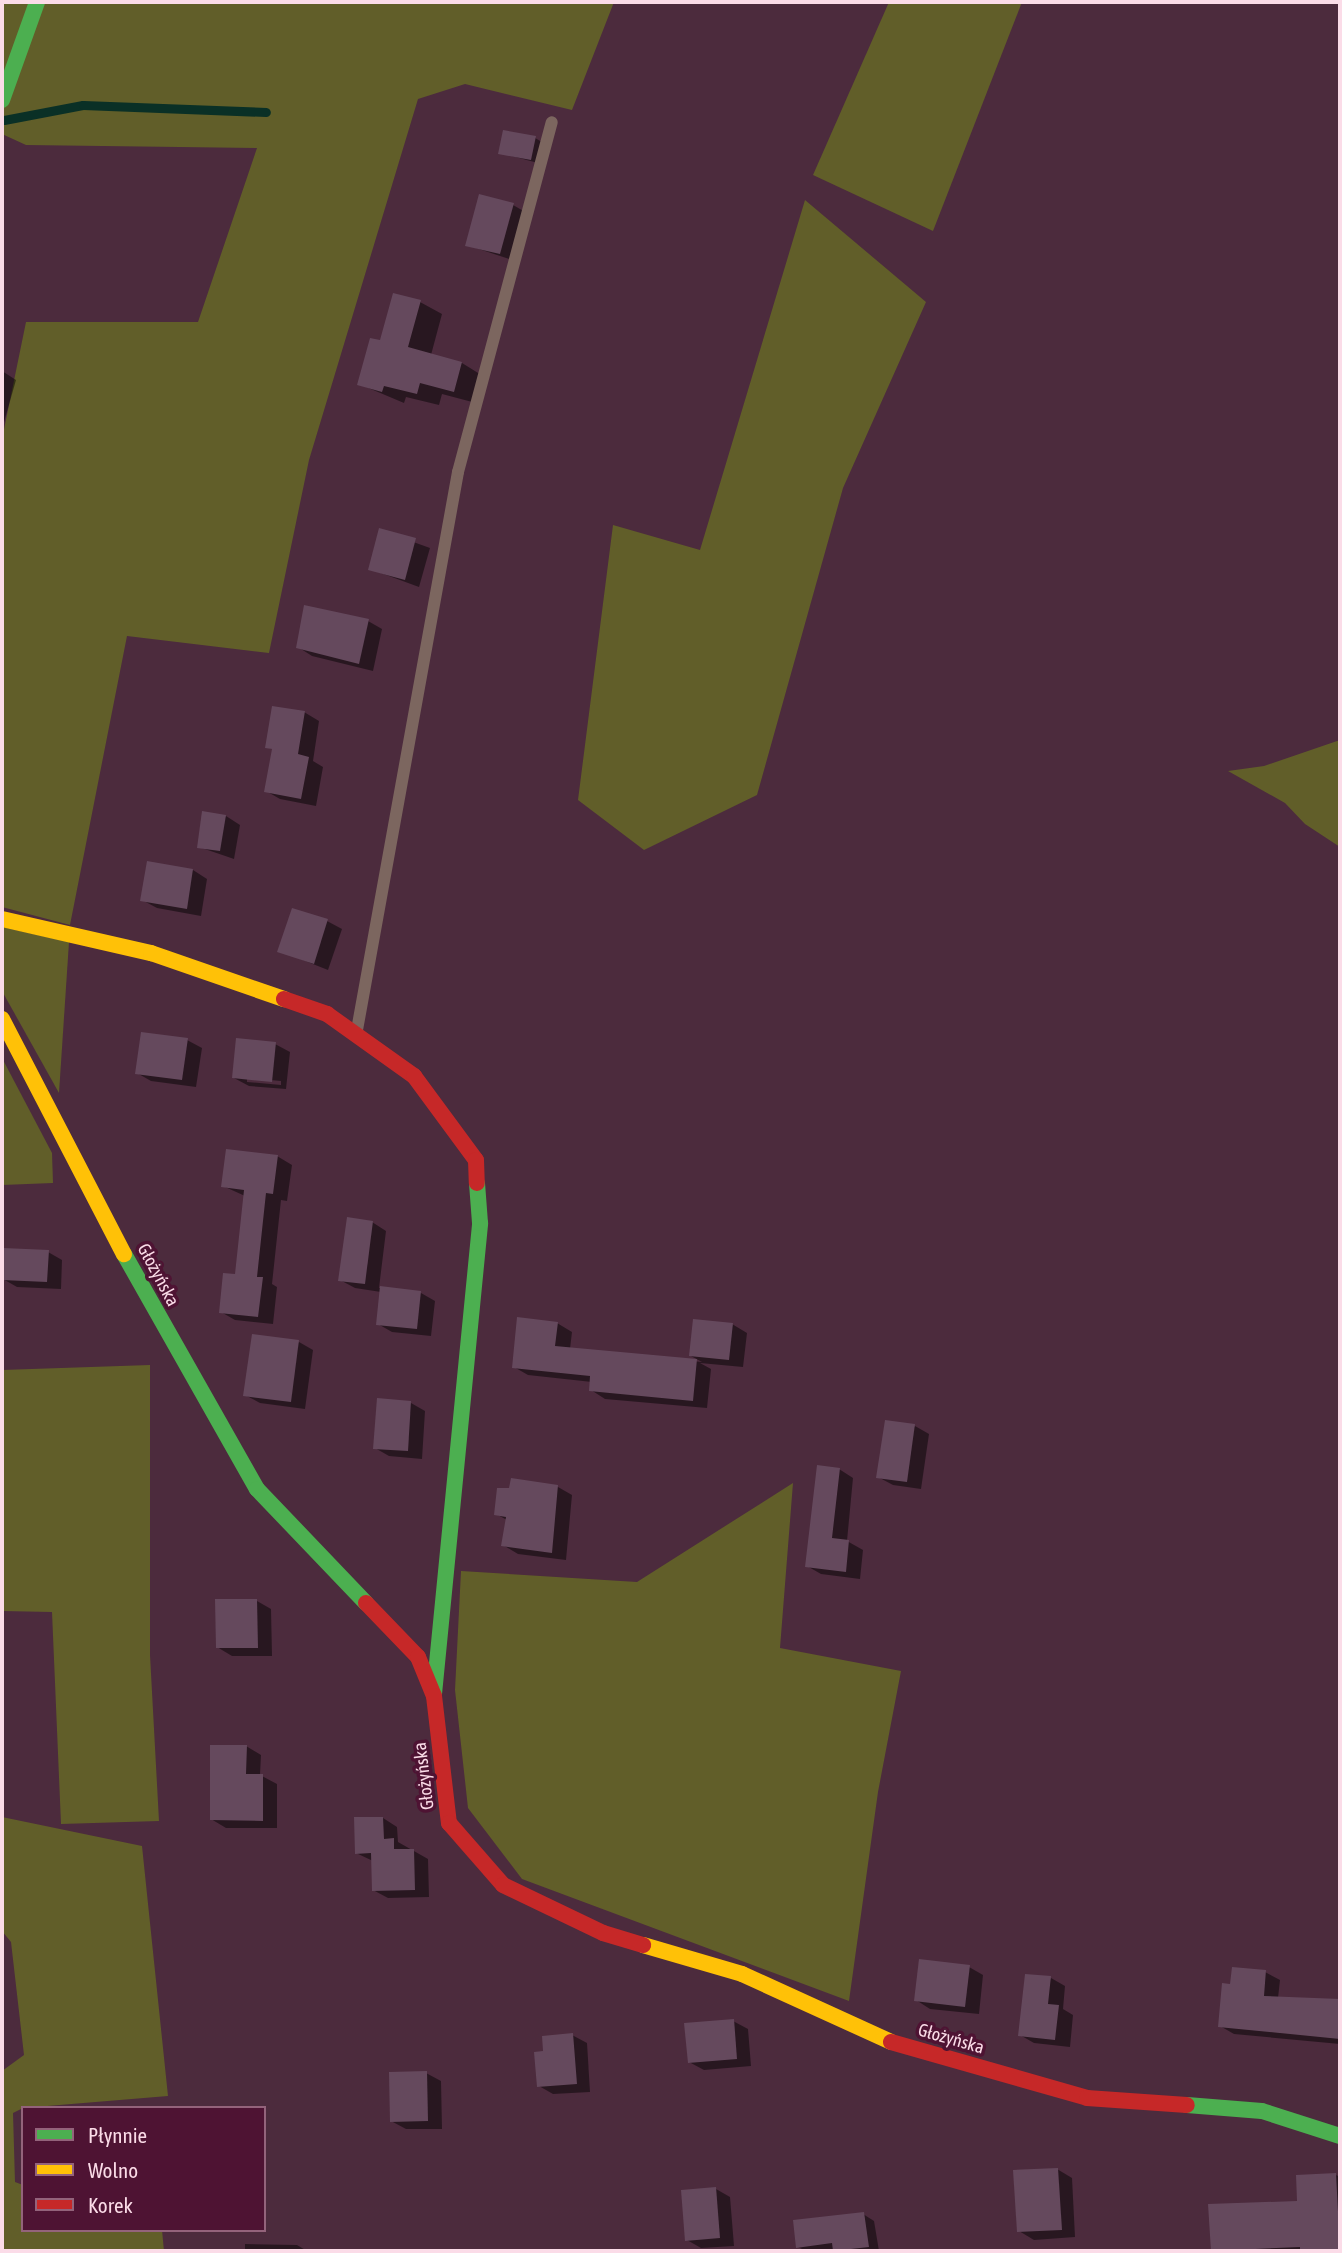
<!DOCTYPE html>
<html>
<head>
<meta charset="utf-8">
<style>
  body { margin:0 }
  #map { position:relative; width:1342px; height:2253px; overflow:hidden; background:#4c2b3d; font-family:"Asap Condensed",sans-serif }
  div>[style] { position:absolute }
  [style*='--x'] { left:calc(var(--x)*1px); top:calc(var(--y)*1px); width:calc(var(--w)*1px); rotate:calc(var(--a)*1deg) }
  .green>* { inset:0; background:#615e29 }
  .shadow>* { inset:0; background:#0007 }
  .stream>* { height:9px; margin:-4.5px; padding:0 4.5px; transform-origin:4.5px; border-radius:4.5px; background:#0a3026 }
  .building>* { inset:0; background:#65495d }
  .lane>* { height:12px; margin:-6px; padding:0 6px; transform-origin:6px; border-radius:6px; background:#7c665f }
  .fast>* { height:16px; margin:-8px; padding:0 8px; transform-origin:8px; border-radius:8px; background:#4caf50 }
  .slow>* { height:16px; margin:-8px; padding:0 8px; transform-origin:8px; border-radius:8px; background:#ffc107 }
  .jam>* { height:16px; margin:-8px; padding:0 8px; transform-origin:8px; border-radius:8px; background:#c62828 }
  span { translate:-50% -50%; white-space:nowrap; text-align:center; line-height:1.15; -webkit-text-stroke:7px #4e1333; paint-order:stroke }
  .street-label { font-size:18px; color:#fbdce8 }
  .frame { position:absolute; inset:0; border:4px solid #fbdce8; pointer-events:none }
  .legend { position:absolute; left:21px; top:2106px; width:245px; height:126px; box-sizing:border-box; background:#4e1333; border:2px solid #93637b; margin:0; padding:9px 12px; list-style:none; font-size:21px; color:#fbdce8 }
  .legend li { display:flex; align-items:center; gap:14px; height:35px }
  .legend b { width:35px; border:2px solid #93637b }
</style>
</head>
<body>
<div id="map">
  <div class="green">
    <div style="clip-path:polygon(2px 2px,614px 2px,572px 110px,465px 84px,418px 99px,309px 460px,269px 653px,127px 636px,70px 925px,2px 907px,2px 439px,26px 322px,198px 322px,257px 148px,26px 145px,2px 134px)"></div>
    <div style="clip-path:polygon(889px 2px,1022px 2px,933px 231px,813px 175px)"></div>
    <div style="clip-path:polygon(805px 200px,926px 302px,843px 488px,757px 795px,644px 850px,578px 800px,613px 525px,700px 550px)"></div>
    <div style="clip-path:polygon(1340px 740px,1340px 847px,1305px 824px,1285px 803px,1228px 771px,1264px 766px)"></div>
    <div style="clip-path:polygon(2px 927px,69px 942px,59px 1093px,2px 991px)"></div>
    <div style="clip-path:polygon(2px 1058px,52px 1153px,53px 1183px,2px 1185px)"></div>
    <div style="clip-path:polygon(150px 1365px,150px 1655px,159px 1821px,61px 1824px,52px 1612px,2px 1611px,2px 1370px)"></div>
    <div style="clip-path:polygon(793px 1483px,780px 1648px,901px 1671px,878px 1792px,849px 2001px,522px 1879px,468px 1808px,455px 1690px,461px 1571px,637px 1582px)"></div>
    <div style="clip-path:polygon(2px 1817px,142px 1846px,168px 2096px,23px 2108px,13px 2113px,15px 2182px,23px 2185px,23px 2230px,162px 2230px,164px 2251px,2px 2251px,2px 2071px,24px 2055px,11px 1942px,2px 1931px)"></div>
  </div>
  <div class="shadow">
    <div style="clip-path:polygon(535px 138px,542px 142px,538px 163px,500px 153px)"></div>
    <div style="clip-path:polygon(513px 205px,527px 213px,515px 261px,467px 245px)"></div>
    <div style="clip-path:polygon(420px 302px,442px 314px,431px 355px,462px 363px,483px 376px,476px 403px,442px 394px,439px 405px,406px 397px,404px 403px,359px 384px,382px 342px)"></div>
    <div style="clip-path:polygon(2px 371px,16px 380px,2px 429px)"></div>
    <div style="clip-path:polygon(380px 530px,430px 548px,419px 587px,370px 569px)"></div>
    <div style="clip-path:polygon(368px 621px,382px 629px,373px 671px,312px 656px,298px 647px)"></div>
    <div style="clip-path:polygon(304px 712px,319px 721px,313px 761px,323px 767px,316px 806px,280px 799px,266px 791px,274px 750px,267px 747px)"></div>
    <div style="clip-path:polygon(226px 816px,240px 825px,234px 859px,199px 847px)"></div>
    <div style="clip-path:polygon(193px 870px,207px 879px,201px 916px,157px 908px,142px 900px)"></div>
    <div style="clip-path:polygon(327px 921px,342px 929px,328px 970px,280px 951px)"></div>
    <div style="clip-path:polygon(187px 1040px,202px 1048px,196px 1087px,151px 1081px,137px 1073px)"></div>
    <div style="clip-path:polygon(evenodd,275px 1044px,290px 1052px,286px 1089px,249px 1086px,234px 1078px,275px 1044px,247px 1078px,281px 1081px,281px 1085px,247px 1082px,247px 1078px)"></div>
    <div style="clip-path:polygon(277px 1156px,292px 1165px,287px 1201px,281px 1200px,272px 1284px,277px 1287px,273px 1324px,235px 1320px,221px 1312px,236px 1276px,245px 1196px,223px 1186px)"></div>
    <div style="clip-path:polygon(372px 1222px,386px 1231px,379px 1288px,421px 1293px,435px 1301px,431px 1336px,392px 1332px,378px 1324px,381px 1292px,355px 1288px,340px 1280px)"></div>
    <div style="clip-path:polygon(48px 1252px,62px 1260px,61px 1289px,17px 1287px,3px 1279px)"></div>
    <div style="clip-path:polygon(557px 1323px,572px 1332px,570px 1349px,702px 1362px,691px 1356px,732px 1324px,747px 1333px,743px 1367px,700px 1363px,711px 1369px,707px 1408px,605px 1399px,591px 1390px,592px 1382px,528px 1375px,514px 1367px)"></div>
    <div style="clip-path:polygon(299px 1342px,313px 1350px,305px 1409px,260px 1403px,245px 1395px)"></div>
    <div style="clip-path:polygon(411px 1403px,425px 1411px,422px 1459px,389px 1456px,375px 1448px)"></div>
    <div style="clip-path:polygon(915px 1426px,929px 1434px,921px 1489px,893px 1485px,878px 1477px)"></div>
    <div style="clip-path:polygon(839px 1469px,853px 1478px,847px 1541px,863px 1550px,860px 1579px,821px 1574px,807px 1566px)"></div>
    <div style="clip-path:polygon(558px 1487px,572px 1495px,566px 1560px,518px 1554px,503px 1545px,507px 1520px,496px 1514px)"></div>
    <div style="clip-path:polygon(257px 1601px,271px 1609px,272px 1656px,232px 1656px,217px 1647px)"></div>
    <div style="clip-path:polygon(246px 1746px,261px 1755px,260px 1775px,277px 1784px,277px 1828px,226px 1828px,211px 1819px)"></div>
    <div style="clip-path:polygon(383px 1818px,397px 1827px,398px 1842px,428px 1859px,429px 1897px,388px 1898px,373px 1890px,373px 1861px,356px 1853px)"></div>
    <div style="clip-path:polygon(969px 1967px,983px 1975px,979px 2014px,930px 2009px,916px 2000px)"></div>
    <div style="clip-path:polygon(1265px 1972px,1280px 1980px,1278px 1998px,1340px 2001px,1340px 2044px,1234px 2034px,1220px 2026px,1232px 1986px)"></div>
    <div style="clip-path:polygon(1051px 1978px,1065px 1986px,1063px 2009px,1073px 2015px,1070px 2047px,1034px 2043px,1020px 2035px)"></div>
    <div style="clip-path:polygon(733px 2021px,748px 2029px,751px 2066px,704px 2070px,689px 2062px)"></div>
    <div style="clip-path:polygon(572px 2035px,587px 2043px,590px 2092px,553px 2094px,539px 2086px)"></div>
    <div style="clip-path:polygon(426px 2073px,441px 2081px,442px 2129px,406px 2129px,391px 2121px)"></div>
    <div style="clip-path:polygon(1057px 2169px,1072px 2178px,1075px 2237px,1034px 2240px,1019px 2231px)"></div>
    <div style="clip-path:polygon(1336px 2175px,1340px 2177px,1340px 2251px,1212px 2250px,1299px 2202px)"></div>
    <div style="clip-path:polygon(716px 2189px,730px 2197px,734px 2246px,701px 2248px,687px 2240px)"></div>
    <div style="clip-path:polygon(863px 2214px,874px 2221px,879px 2251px,806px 2251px,798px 2247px)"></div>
    <div style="clip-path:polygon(245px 2244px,297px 2245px,307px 2251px,245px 2251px)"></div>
  </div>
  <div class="stream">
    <div style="--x:4;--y:120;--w:80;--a:-10.8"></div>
    <div style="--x:83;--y:105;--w:183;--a:2.2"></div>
  </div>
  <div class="building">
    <div style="clip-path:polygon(503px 130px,536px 136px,531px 160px,498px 154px)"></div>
    <div style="clip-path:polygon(479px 194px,514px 203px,500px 254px,465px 246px)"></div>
    <div style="clip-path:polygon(393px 293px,421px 300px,408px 347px,462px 362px,454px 392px,420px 383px,417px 394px,384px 386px,382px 392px,357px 385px,370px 338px,380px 340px)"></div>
    <div style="clip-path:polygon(379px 528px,416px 538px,405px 580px,368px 570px)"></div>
    <div style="clip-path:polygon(304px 605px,369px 619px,359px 664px,296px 648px)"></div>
    <div style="clip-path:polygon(272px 706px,305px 711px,298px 754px,309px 757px,301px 799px,264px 792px,272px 749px,265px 748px)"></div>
    <div style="clip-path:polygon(202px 811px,226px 815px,220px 851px,197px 848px)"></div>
    <div style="clip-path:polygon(147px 861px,193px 869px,187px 909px,140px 901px)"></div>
    <div style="clip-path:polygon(292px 908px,328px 919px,314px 964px,277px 952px)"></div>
    <div style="clip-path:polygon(141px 1032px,188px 1038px,182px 1080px,135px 1074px)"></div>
    <div style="clip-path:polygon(236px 1038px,276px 1042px,272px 1082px,232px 1078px)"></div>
    <div style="clip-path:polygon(226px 1149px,278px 1155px,273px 1194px,266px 1193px,257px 1277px,263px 1277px,258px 1317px,219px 1313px,223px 1273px,235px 1274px,244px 1190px,221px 1187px)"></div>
    <div style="clip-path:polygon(347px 1217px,373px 1221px,365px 1284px,338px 1281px)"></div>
    <div style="clip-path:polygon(3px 1248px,49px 1250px,47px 1282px,2px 1280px)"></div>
    <div style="clip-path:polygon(380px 1286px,421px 1291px,417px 1329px,376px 1325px)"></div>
    <div style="clip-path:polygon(517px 1317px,558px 1322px,555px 1346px,697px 1359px,693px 1401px,589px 1391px,590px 1376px,512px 1368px)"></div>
    <div style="clip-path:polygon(693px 1319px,733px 1323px,729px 1360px,689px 1356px)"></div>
    <div style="clip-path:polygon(252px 1334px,299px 1340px,291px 1402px,243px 1396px)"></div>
    <div style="clip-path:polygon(377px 1398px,411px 1401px,408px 1451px,373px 1449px)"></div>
    <div style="clip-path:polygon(885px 1420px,915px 1424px,907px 1482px,876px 1478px)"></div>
    <div style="clip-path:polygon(817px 1465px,840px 1468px,832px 1538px,849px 1540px,846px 1572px,805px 1567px)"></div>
    <div style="clip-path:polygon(511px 1478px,558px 1485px,552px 1553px,501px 1546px,506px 1517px,494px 1515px,497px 1488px,509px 1488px)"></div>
    <div style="clip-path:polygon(215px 1599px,257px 1599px,258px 1648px,216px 1648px)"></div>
    <div style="clip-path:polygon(210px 1745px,247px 1745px,246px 1774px,263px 1774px,263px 1821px,210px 1820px)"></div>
    <div style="clip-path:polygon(354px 1817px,383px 1817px,384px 1839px,394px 1838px,394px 1849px,414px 1849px,415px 1890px,372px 1891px,371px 1853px,355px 1854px)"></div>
    <div style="clip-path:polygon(919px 1959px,970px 1965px,965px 2007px,914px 2001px)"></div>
    <div style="clip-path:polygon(1232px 1967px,1266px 1970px,1264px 1996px,1340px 1999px,1340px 2039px,1218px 2027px,1222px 1983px,1230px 1984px)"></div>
    <div style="clip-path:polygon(1025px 1974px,1051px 1976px,1048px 2004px,1059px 2005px,1055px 2040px,1018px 2036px)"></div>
    <div style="clip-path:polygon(734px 2019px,737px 2059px,688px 2063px,684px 2023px)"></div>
    <div style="clip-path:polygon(573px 2033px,577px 2084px,537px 2087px,534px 2052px,543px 2051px,542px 2036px)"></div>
    <div style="clip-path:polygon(427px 2071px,428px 2121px,390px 2122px,389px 2072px)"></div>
    <div style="clip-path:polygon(1058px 2168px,1062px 2230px,1017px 2232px,1013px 2170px)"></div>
    <div style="clip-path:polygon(1336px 2173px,1340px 2251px,1300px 2251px,1300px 2247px,1211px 2251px,1208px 2204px,1297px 2201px,1296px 2175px)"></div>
    <div style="clip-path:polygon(716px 2187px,720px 2238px,685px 2241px,681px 2190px)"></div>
    <div style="clip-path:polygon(864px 2212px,869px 2247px,833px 2251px,832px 2243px,796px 2248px,793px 2220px)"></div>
  </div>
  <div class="lane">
    <div style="--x:357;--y:1030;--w:567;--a:-79.74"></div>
    <div style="--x:458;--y:472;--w:362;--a:-75"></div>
  </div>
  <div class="fast">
    <div style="--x:2;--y:100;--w:104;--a:-70.3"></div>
    <div style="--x:124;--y:1254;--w:270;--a:60.5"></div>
    <div style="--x:257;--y:1489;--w:158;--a:46.3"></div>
    <div style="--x:434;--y:1694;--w:473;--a:-84.4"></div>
    <div style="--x:480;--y:1223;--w:40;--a:-94.3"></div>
    <div style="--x:1187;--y:2105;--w:75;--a:4.6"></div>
    <div style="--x:1262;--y:2111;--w:82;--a:17.8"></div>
  </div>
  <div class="slow">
    <div style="--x:2;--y:919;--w:153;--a:12.9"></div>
    <div style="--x:151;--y:953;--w:141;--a:19.1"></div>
    <div style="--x:2;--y:1019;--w:265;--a:62.6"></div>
    <div style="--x:643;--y:1945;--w:103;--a:16.3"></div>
    <div style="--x:742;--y:1974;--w:164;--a:24.5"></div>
  </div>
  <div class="jam">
    <div style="--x:284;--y:999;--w:46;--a:19.2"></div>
    <div style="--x:327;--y:1014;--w:107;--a:35.5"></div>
    <div style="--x:414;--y:1076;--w:104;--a:53.6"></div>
    <div style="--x:476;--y:1160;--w:23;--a:88"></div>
    <div style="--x:366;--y:1603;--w:75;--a:46.1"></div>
    <div style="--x:418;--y:1657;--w:42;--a:67.7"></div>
    <div style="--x:434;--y:1696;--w:128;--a:83.3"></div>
    <div style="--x:449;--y:1823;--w:82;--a:48.9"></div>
    <div style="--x:503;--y:1885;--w:111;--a:25.6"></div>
    <div style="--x:603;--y:1933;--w:42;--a:16.7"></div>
    <div style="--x:891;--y:2042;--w:204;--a:15.9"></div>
    <div style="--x:1087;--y:2098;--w:100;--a:4"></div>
  </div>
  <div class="street-label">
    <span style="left:158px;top:1275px;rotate:62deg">Głożyńska</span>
    <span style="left:424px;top:1776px;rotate:-97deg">Głożyńska</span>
    <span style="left:951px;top:2039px;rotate:16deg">Głożyńska</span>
  </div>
  <div class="frame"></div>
  <ul class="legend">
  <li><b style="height:9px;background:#4caf50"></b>Płynnie</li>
  <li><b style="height:9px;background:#ffc107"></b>Wolno</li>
  <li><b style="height:9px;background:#c62828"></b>Korek</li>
  </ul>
</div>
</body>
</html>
